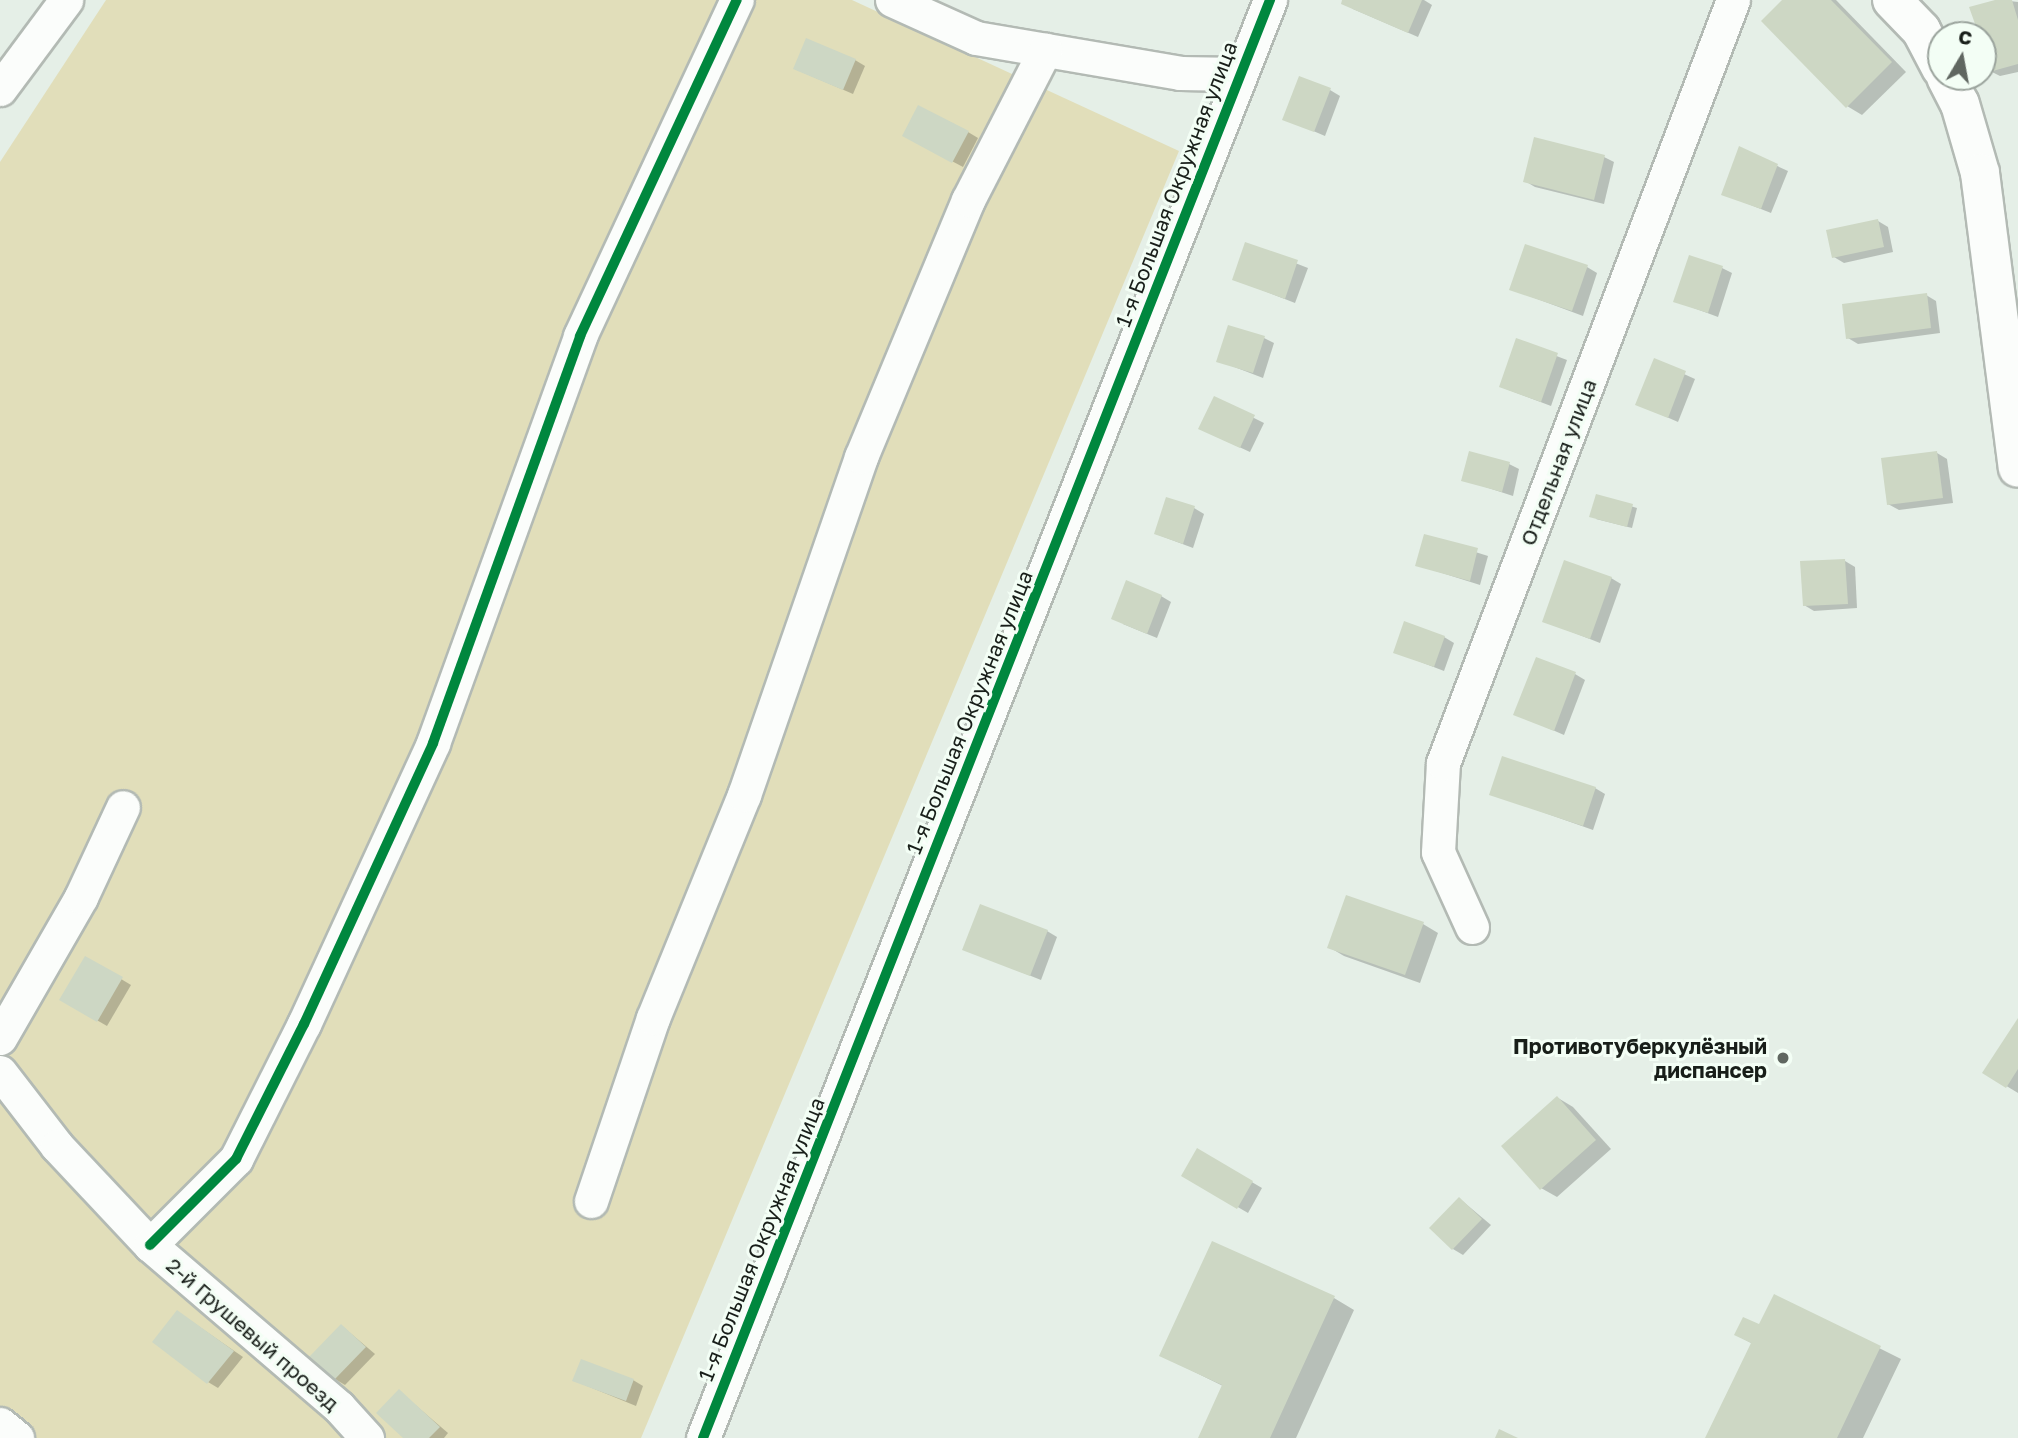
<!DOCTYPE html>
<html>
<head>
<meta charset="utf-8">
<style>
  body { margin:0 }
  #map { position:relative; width:2018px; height:1438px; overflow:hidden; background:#e5efe7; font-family:"Golos Text",sans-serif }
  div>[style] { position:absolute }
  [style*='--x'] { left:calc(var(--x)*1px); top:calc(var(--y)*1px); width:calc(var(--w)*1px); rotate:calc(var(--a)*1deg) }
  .green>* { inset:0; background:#e1deba }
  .shadow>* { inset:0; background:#0003 }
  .building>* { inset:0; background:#cdd7c4 }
  .roads { filter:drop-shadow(2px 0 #b3bab4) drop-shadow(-2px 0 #b3bab4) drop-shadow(0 2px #b3bab4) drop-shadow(0 -2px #b3bab4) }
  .minor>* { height:33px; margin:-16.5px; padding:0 16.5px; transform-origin:16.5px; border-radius:16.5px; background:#fbfdfb }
  .major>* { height:38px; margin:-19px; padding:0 19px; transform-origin:19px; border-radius:19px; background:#fbfdfb }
  .cycleway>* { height:10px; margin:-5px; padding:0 5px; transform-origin:5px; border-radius:5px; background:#00873e }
  .dots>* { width:19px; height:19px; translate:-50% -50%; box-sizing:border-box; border:4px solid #f3fef5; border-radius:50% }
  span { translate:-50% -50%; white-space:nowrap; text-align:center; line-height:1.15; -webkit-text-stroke:6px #f3fef5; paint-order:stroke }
  .street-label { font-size:21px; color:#181e19 }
  .poi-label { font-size:21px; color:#181e19; font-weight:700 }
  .right { translate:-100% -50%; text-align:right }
  .north { position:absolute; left:1927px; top:21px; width:70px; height:70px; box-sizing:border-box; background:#f3fef5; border:2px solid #9ba49d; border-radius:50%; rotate:10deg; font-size:19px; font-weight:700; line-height:28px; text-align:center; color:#181e19 }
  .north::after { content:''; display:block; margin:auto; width:24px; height:32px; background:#606761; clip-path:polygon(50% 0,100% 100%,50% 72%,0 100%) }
</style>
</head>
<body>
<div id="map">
  <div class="green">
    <div style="clip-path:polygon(106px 0,852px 0,1179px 151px,641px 1438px,0 1438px,0 162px)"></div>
  </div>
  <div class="shadow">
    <div style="clip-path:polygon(1344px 0,1424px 0,1432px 5px,1418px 37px,1353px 9px)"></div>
    <div style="clip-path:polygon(1785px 0,1836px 0,1906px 72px,1862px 115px,1847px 106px)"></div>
    <div style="clip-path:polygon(2002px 0,2018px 2px,2018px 72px,2000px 76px,1990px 71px,1983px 35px,1980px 35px)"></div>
    <div style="clip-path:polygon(855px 60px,865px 66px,853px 94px,795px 69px)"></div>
    <div style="clip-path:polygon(1330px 90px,1340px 96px,1325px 136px,1285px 119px)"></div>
    <div style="clip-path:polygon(968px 132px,978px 138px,963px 167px,914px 141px)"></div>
    <div style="clip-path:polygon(1740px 149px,1788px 171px,1771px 213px,1723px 194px)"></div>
    <div style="clip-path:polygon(1604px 157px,1614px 162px,1604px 204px,1535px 187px,1525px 181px)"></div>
    <div style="clip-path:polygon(1878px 221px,1888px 227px,1893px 252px,1844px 263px,1834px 257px)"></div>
    <div style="clip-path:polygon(1246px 244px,1308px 268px,1295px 303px,1234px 279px)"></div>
    <div style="clip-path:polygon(1587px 267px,1597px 273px,1583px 316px,1511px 289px)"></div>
    <div style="clip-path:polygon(1722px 268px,1732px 273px,1718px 317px,1675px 301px)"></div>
    <div style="clip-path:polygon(1926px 295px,1936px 301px,1940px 333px,1858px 344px,1848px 338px)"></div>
    <div style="clip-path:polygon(1264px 338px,1274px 343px,1263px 378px,1219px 361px)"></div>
    <div style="clip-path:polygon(1517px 341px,1567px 360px,1551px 406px,1501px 387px)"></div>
    <div style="clip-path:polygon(1655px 361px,1695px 379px,1678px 422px,1637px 404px)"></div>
    <div style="clip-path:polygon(1214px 398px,1264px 423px,1250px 452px,1211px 434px)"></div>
    <div style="clip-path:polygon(1937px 453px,1947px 459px,1953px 503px,1899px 510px,1888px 504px)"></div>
    <div style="clip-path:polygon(1509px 464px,1519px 469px,1513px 496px,1464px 480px)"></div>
    <div style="clip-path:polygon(1597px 496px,1637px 508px,1632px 528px,1596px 519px)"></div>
    <div style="clip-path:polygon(1194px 508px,1204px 514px,1193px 548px,1156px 534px)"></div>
    <div style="clip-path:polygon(1425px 536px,1488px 556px,1480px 585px,1417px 565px)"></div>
    <div style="clip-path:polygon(1845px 561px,1855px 567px,1857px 608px,1814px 611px,1804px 605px)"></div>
    <div style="clip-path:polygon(1611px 578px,1621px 584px,1600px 643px,1544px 621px)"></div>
    <div style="clip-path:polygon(1161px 596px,1171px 602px,1157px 638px,1123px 624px)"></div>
    <div style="clip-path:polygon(1444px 637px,1454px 643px,1444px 671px,1395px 652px)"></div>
    <div style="clip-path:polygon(1575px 674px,1585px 680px,1564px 735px,1516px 714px)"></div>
    <div style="clip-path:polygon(1595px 788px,1605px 794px,1593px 830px,1492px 794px)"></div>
    <div style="clip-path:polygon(1423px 924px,1438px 933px,1420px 983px,1344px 956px,1329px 947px)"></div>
    <div style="clip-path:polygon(1047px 931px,1057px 937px,1041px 980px,964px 949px)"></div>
    <div style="clip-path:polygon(86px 958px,131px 985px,107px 1026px,62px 1000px)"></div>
    <div style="clip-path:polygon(2018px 1021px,2018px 1093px,1985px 1073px)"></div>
    <div style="clip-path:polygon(1558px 1098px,1573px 1107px,1611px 1149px,1557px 1197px,1541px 1188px)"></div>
    <div style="clip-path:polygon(1197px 1150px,1262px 1188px,1248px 1213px,1183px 1175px)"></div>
    <div style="clip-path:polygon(1460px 1199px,1491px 1225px,1463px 1255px,1453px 1249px)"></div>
    <div style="clip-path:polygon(1775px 1296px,1901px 1359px,1863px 1438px,1707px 1438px,1753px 1344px,1736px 1335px,1760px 1327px)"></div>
    <div style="clip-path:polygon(1334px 1298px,1354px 1310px,1296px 1438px,1200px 1438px,1223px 1386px,1162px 1356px)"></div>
    <div style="clip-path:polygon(178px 1312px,243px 1357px,218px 1388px,208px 1382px)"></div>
    <div style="clip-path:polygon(342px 1326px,375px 1354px,345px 1385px,335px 1379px)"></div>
    <div style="clip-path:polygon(633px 1380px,643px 1386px,636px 1406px,575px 1381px)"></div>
    <div style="clip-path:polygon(399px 1391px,448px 1433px,444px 1438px,405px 1438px)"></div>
  </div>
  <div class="building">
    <div style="clip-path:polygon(1342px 0,1422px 0,1408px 33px,1341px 4px)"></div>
    <div style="clip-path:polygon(1782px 0,1831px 0,1892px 62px,1846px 108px,1761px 21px)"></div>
    <div style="clip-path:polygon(1995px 0,2012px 0,2018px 20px,2018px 64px,1989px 72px,1983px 35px,1979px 35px,1969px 7px)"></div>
    <div style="clip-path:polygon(806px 38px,856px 59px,843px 90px,793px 69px)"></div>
    <div style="clip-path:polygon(1299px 76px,1331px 88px,1314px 132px,1282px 120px)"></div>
    <div style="clip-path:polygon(918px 105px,969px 131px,952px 163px,902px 136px)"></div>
    <div style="clip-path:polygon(1534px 137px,1605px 155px,1594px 200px,1523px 182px)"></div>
    <div style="clip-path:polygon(1739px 146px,1778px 164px,1761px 209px,1721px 195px)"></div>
    <div style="clip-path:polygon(1878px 219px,1884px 247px,1832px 258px,1826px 230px)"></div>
    <div style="clip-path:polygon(1245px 242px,1298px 260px,1285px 299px,1232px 280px)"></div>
    <div style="clip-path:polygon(1525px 244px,1588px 265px,1572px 311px,1509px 290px)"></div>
    <div style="clip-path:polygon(1689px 255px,1723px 266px,1708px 313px,1673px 302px)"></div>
    <div style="clip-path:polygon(1927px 293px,1931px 328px,1846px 339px,1842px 304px)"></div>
    <div style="clip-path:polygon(1228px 325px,1265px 336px,1253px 373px,1216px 362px)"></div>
    <div style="clip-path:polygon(1516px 338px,1558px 353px,1541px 402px,1499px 387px)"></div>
    <div style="clip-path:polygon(1654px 358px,1686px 371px,1668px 418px,1635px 405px)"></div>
    <div style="clip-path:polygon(1214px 396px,1255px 415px,1240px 448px,1198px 429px)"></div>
    <div style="clip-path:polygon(1469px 451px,1510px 462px,1502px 492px,1461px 481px)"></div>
    <div style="clip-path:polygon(1937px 451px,1943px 498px,1887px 505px,1881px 458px)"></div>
    <div style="clip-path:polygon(1596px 494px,1633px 504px,1627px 527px,1589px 517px)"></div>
    <div style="clip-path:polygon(1166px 497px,1195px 506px,1183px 544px,1154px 534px)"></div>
    <div style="clip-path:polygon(1424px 534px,1478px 548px,1470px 581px,1415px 566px)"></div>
    <div style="clip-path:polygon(1845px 559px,1848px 604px,1803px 606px,1800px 561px)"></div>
    <div style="clip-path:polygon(1564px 560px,1612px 577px,1590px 639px,1542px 622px)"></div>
    <div style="clip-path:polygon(1126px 580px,1162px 595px,1147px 634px,1111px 619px)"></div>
    <div style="clip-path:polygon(1404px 621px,1445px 636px,1434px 667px,1393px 653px)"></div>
    <div style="clip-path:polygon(1536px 657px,1576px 672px,1554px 731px,1513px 715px)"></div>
    <div style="clip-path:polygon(1502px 756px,1596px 787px,1583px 826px,1489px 795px)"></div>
    <div style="clip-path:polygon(1346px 895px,1424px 922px,1405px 975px,1327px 948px)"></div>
    <div style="clip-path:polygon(980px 904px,1048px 930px,1030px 976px,962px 950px)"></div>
    <div style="clip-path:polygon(85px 956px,123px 977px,97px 1022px,59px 1000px)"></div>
    <div style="clip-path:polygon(2018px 1018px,2018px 1069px,2006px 1088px,1982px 1073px)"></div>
    <div style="clip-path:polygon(1557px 1096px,1596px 1140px,1540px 1190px,1501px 1146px)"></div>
    <div style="clip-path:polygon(1197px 1148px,1253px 1181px,1237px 1209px,1181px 1176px)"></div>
    <div style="clip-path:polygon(1459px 1197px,1482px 1219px,1452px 1250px,1429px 1228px)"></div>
    <div style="clip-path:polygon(1212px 1241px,1335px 1296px,1270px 1438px,1198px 1438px,1222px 1385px,1159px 1356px)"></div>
    <div style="clip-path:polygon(1774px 1294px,1881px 1346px,1837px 1438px,1705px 1438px,1751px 1343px,1734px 1335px,1743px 1317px,1759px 1324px)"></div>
    <div style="clip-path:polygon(177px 1310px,234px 1351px,207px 1384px,152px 1342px)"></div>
    <div style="clip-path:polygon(341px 1324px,366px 1347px,334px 1380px,309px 1357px)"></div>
    <div style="clip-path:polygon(581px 1359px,634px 1379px,626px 1401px,572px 1381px)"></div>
    <div style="clip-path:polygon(399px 1389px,440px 1427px,429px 1438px,403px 1438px,376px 1413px)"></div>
    <div style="clip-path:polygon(1499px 1429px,1518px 1438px,1495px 1438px)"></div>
  </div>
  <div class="roads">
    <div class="minor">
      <div style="--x:892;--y:0;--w:92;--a:24.3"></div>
      <div style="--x:976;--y:38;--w:207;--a:9.7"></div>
      <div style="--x:1180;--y:73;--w:59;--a:1"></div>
      <div style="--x:0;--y:89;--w:111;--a:-53.4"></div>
      <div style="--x:1472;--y:927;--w:82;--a:-114.4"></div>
      <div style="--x:1438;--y:852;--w:89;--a:-86.8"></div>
      <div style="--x:1443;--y:763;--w:816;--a:-69.19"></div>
      <div style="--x:0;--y:1038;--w:163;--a:-60.1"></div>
      <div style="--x:81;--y:897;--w:99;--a:-65"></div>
      <div style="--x:0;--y:1072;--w:93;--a:52.4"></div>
      <div style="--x:57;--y:1146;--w:136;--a:46.8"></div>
      <div style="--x:150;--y:1245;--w:249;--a:40.6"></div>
      <div style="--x:339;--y:1407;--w:42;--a:47.9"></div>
      <div style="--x:591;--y:1201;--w:193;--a:-71.3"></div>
      <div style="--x:653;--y:1018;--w:241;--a:-67.8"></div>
      <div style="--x:744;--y:795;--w:358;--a:-70.9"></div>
      <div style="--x:861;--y:457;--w:278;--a:-67.4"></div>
      <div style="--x:968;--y:200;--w:169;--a:-62.8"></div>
      <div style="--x:150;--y:1245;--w:122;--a:-45"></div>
      <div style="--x:236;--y:1159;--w:151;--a:-63.3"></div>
      <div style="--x:304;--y:1024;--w:309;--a:-65.3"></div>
      <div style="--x:433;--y:743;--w:433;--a:-70.1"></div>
      <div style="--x:580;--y:336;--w:371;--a:-65"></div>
      <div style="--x:0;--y:1424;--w:22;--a:39"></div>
      <div style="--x:703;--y:1438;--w:1546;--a:-68.48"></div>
    </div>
    <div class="major">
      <div style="--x:1892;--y:0;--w:42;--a:46"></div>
      <div style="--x:1921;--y:30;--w:43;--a:62.2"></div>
      <div style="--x:1946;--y:77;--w:30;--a:63"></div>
      <div style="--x:1960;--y:104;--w:72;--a:73.8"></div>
      <div style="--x:1980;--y:173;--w:297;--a:82.7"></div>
    </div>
  </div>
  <div class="cycleway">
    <div style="--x:150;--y:1245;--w:122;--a:-45"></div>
    <div style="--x:236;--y:1159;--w:151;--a:-63.3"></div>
    <div style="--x:304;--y:1024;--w:309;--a:-65.3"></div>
    <div style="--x:433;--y:743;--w:433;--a:-70.1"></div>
    <div style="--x:580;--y:336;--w:371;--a:-65"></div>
    <div style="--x:703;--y:1438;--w:1546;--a:-68.48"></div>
  </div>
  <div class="dots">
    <div style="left:1783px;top:1058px;background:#606761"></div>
  </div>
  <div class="street-label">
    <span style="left:1176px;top:184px;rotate:-69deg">1-я Большая Окружная улица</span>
    <span style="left:1558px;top:462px;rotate:-69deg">Отдельная улица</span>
    <span style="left:969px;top:712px;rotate:-68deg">1-я Большая Окружная улица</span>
    <span style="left:761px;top:1239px;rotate:-68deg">1-я Большая Окружная улица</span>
    <span style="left:253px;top:1334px;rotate:41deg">2-й Грушевый проезд</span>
  </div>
  <div class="poi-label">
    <span class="right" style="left:1767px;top:1058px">Противотуберкулёзный<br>диспансер</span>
  </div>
  <div class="north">С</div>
</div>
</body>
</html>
